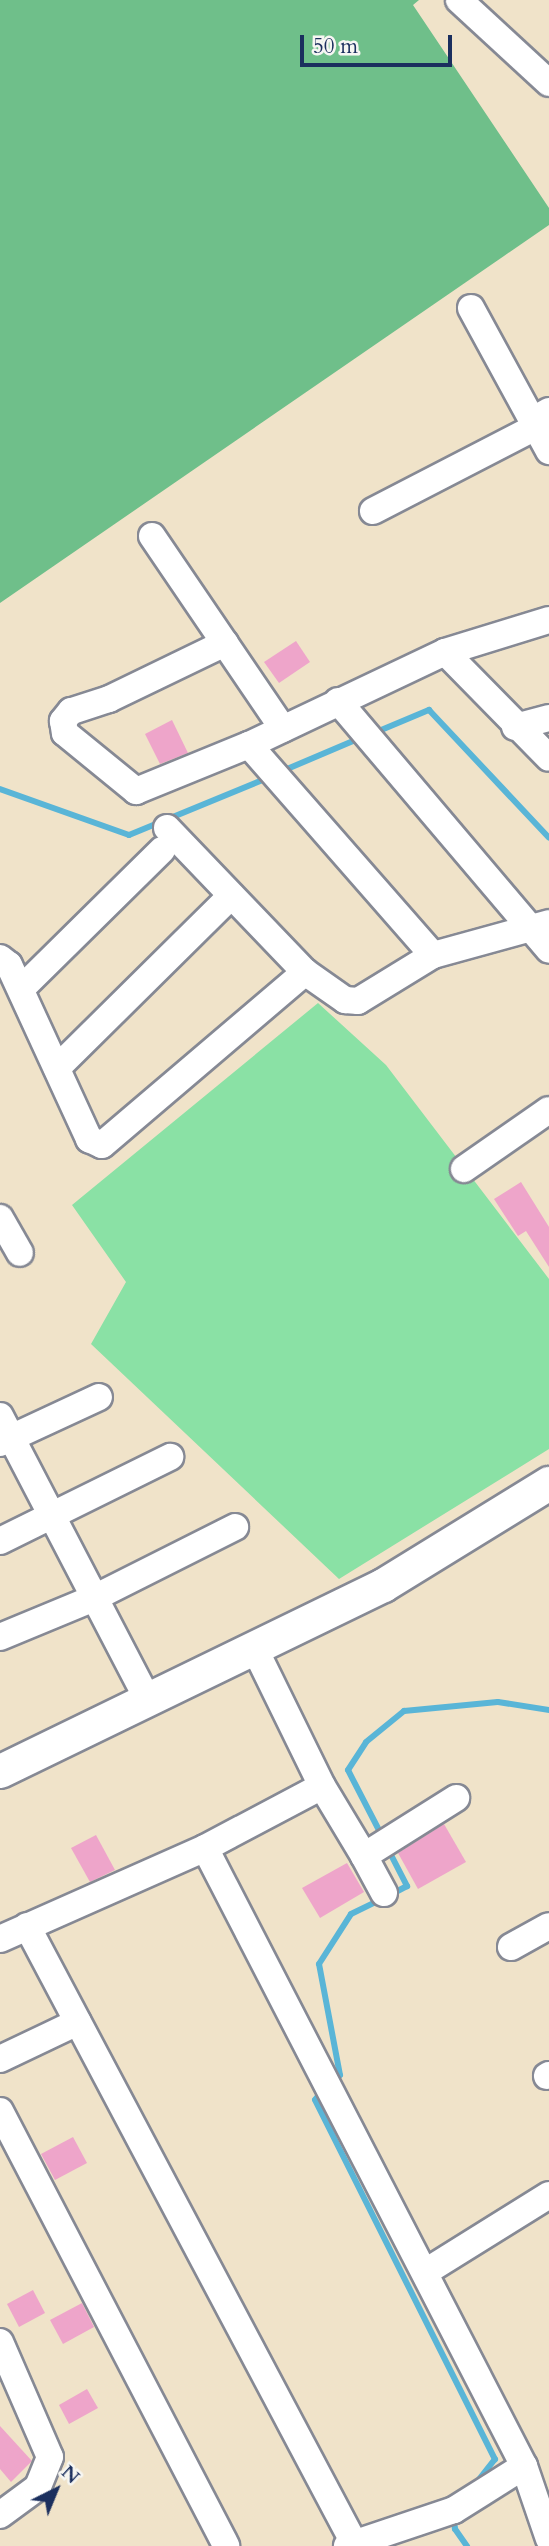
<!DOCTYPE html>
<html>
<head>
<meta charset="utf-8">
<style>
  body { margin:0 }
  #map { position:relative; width:549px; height:2546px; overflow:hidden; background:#f0e3c9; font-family:Cardo,serif }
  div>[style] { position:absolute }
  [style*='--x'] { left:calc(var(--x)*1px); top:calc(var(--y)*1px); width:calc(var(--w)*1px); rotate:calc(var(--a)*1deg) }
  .green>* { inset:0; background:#8ae1a5 }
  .forest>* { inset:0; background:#6fbf8a }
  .stream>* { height:6px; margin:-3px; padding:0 3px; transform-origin:3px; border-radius:3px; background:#59b5d7 }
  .building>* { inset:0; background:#eea5ca }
  .roads { filter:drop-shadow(2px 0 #868994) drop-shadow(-2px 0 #868994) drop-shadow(0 2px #868994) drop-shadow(0 -2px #868994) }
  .minor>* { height:26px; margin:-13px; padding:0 13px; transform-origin:13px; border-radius:13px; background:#fff }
  .major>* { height:33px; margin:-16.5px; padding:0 16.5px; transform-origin:16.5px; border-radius:16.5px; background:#fff }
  span { translate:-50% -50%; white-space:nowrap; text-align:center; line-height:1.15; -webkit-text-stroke:5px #f6f6f2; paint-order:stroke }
  .north { position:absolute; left:21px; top:2455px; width:70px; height:70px; -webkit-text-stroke:5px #f6f6f2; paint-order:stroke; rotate:43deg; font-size:19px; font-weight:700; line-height:28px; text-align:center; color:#1b2f5e }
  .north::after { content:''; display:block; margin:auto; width:24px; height:32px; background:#1b2f5e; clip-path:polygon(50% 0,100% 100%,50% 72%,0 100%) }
  .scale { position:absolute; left:300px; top:35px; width:152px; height:32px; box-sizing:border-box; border:4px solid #1b2f5e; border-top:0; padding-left:9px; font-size:21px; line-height:24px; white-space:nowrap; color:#1b2f5e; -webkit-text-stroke:5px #f6f6f2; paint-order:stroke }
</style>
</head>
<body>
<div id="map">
  <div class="green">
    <div style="clip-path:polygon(318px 1003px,386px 1065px,549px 1279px,549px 1449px,339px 1579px,91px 1344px,126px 1282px,72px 1205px)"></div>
  </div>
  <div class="forest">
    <div style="clip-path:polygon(0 0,419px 0,413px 5px,549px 208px,549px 225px,0 603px)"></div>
  </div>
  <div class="stream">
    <div style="--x:374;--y:733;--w:60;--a:-22.7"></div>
    <div style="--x:429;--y:710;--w:175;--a:46.8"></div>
    <div style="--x:280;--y:772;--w:87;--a:-23"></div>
    <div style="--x:0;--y:789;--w:137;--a:19.6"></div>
    <div style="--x:129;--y:835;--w:149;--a:-22.4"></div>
    <div style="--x:382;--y:1836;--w:74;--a:-117.3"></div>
    <div style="--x:348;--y:1770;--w:33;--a:-57"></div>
    <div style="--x:366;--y:1742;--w:49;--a:-39.2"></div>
    <div style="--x:404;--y:1711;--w:94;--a:-5.5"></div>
    <div style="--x:498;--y:1702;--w:52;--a:8.9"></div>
    <div style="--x:388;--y:1849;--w:42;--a:62.8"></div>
    <div style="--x:407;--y:1886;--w:17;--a:152"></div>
    <div style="--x:332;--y:2081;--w:10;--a:-37"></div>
    <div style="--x:340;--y:2075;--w:113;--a:-100.7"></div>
    <div style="--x:319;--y:1964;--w:59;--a:-57.4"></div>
    <div style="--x:351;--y:1914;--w:34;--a:-26"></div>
    <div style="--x:322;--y:2091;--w:11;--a:128"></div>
    <div style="--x:315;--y:2100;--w:402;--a:63.4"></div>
    <div style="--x:495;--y:2459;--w:31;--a:128"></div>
    <div style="--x:454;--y:2518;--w:11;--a:85"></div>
    <div style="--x:455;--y:2529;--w:21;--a:55"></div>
  </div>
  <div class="building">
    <div style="clip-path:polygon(296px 641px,310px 662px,279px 683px,264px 662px)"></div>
    <div style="clip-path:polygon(172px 720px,188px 753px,160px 764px,145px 734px)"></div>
    <div style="clip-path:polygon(521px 1182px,549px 1227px,549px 1267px,526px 1231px,518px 1236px,494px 1199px)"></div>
    <div style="clip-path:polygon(444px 1824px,466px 1862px,418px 1889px,398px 1853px)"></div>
    <div style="clip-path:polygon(96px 1835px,115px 1870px,90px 1882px,71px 1848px)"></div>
    <div style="clip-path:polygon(347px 1863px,364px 1892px,320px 1918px,302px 1888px)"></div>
    <div style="clip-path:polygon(73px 2137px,87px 2163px,55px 2180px,41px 2154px)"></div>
    <div style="clip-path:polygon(33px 2290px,45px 2313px,19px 2327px,7px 2304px)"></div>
    <div style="clip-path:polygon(82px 2303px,94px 2327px,63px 2344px,50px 2320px)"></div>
    <div style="clip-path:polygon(87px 2389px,98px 2408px,69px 2424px,59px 2405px)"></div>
    <div style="clip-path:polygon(0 2426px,32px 2461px,11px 2482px,0 2469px)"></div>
  </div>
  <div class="roads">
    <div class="minor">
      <div style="--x:459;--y:0;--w:122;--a:42.7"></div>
      <div style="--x:471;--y:308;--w:163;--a:61.4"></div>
      <div style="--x:373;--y:511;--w:183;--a:-27.3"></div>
      <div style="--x:536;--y:427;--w:12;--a:-70"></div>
      <div style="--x:540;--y:416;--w:10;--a:-29"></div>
      <div style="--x:152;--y:536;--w:233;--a:55.8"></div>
      <div style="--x:225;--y:643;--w:129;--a:154.2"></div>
      <div style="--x:109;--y:699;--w:40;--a:162"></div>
      <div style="--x:71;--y:711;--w:13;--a:129"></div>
      <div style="--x:63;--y:721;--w:12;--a:81"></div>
      <div style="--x:65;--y:733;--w:92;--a:39.2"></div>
      <div style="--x:136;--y:791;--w:122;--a:-22.2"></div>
      <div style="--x:249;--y:745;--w:217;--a:-25.4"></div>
      <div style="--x:445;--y:652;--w:148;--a:45.5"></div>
      <div style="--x:445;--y:652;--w:109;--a:-17.1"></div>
      <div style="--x:338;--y:701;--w:326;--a:49.7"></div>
      <div style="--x:515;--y:727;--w:35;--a:-15"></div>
      <div style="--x:249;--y:745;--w:279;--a:48.8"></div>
      <div style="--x:167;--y:828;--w:199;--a:46.2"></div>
      <div style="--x:0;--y:958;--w:11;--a:38"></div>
      <div style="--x:9;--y:965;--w:192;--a:65.3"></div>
      <div style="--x:89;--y:1139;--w:14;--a:25"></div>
      <div style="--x:102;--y:1145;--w:267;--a:-40.4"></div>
      <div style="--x:305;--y:972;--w:49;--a:35"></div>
      <div style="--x:345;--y:1000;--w:13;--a:4"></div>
      <div style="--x:358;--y:1001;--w:88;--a:-31.5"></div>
      <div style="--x:433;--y:955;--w:120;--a:-15.4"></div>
      <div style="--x:21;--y:989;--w:198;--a:-44.6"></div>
      <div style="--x:57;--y:1068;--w:245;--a:-44.7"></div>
      <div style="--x:464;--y:1169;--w:103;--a:-34.8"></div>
      <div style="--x:0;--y:1218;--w:40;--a:60.3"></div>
      <div style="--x:0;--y:1416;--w:322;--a:62.5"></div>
      <div style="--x:0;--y:1443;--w:109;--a:-24.9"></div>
      <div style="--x:0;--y:1541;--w:190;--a:-26.3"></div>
      <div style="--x:0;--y:1637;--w:102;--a:-22.5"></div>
      <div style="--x:94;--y:1598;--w:158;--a:-26.7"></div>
      <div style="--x:322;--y:1786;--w:82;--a:59"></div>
      <div style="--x:364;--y:1856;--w:109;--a:-32.2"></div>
      <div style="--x:205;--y:1848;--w:695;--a:62.7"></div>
      <div style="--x:524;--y:2466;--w:83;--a:147.8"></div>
      <div style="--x:454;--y:2510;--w:113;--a:161.4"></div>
      <div style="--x:364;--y:1856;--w:42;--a:61.6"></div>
      <div style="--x:27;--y:1926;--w:698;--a:62.08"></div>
      <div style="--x:0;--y:1939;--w:224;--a:-23.9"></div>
      <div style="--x:205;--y:1848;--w:132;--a:-27.9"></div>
      <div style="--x:322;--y:1786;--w:153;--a:-116.1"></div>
      <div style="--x:511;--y:1947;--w:43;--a:-28.9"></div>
      <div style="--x:0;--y:2059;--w:86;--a:-25.4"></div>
      <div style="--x:547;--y:2076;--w:2;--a:-27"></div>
      <div style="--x:0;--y:2111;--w:490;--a:62.5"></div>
      <div style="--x:427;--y:2271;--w:144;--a:-31.9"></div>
      <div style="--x:0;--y:2342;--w:125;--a:66.5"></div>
      <div style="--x:50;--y:2457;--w:32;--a:112"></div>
      <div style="--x:38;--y:2487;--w:47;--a:143.6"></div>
      <div style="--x:524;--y:2466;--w:77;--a:71.1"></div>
    </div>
    <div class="major">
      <div style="--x:0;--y:1771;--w:426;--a:-25.9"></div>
      <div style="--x:383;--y:1585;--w:195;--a:-31.6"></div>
    </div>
  </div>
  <div class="north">N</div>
  <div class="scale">50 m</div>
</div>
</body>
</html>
